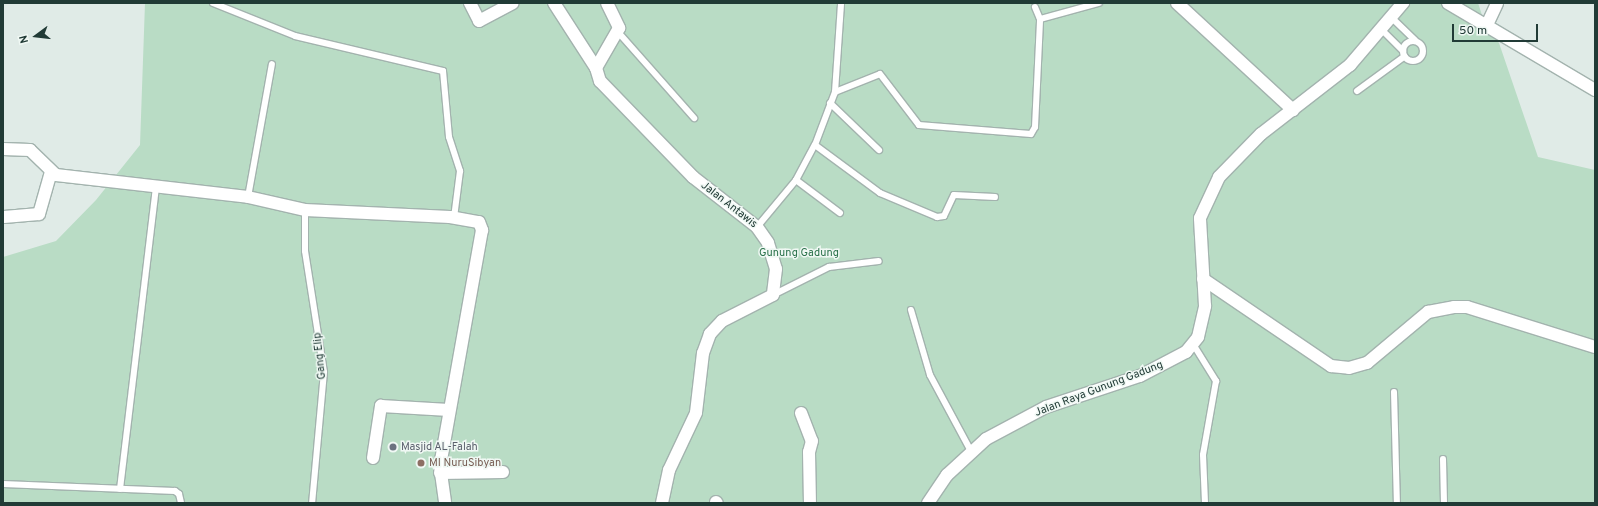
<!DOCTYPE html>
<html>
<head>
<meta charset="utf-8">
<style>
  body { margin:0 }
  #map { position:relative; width:1598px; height:506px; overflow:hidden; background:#e0ebe7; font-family:Overpass,sans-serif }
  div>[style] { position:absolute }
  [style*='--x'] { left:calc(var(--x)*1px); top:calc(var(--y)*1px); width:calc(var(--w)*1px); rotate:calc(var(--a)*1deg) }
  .green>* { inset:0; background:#b9dcc5 }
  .roads { filter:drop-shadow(1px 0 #a3b3ae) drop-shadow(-1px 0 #a3b3ae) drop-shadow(0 1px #a3b3ae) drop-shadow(0 -1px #a3b3ae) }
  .lane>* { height:6px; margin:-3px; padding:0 3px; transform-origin:3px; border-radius:3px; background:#fff }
  .lane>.ring { margin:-3px; padding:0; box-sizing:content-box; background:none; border:6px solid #fff; border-radius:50% }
  .street>* { height:12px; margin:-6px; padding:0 6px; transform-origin:6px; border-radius:6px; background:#fff }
  .secondary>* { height:12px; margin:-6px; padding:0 6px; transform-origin:6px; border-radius:6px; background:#fff }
  .dots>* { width:11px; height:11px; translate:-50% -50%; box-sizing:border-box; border:2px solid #f0f8f4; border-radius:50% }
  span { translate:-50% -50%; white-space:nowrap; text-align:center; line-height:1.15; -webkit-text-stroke:3px #f0f8f4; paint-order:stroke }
  .street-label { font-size:11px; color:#213b36 }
  .park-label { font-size:11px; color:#2b724b }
  .worship-label { font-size:11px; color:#5b616d }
  .left { translate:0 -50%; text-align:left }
  .education-label { font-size:11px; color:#785e54 }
  .frame { position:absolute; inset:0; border:4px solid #213b36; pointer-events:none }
  .north { position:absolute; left:16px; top:16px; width:40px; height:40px; -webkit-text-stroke:3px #f0f8f4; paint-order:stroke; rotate:255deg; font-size:11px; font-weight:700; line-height:16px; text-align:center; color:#213b36 }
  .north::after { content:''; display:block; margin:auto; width:14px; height:18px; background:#213b36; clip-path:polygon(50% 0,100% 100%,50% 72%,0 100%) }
  .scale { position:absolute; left:1452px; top:24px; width:86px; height:18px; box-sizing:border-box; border:2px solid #213b36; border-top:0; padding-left:5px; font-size:12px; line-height:14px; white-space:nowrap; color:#213b36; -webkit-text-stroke:3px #f0f8f4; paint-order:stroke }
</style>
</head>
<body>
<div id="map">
  <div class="green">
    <div style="clip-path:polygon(145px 3px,1478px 3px,1486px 27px,1499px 43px,1538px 157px,1595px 170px,1595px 503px,3px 503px,3px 257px,56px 241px,96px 200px,140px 145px)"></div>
  </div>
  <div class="roads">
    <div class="lane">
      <div style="--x:213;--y:3;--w:88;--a:21.9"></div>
      <div style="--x:295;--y:36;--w:152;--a:13.3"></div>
      <div style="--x:443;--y:71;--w:66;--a:84.8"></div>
      <div style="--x:449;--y:137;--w:36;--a:72"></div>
      <div style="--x:460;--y:171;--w:47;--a:97.3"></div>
      <div style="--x:1392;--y:18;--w:32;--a:44"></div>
      <div style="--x:1040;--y:19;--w:61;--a:-15.2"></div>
      <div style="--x:1382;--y:30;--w:30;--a:45"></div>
      <div style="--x:618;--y:32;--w:115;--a:48.5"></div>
      <div class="ring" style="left:1403px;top:41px;width:14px;height:14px"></div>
      <div style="--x:1357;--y:91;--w:59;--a:-36.1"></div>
      <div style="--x:835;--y:92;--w:48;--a:-21.8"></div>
      <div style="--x:880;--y:74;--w:64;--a:52.6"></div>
      <div style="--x:919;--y:125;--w:112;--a:4.6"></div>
      <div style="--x:1031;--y:134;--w:8;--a:-60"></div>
      <div style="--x:1035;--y:127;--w:108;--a:-87.3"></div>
      <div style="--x:1040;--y:19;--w:13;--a:-113"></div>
      <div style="--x:830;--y:103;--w:68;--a:43.8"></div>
      <div style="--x:815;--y:145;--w:81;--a:36.4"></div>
      <div style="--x:880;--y:193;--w:62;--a:22.8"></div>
      <div style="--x:937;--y:217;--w:7;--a:-8"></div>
      <div style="--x:944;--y:216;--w:23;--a:-65"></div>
      <div style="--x:954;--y:195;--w:41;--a:2.8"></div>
      <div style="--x:796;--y:180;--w:55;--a:36.9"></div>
      <div style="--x:248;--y:197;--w:135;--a:-79.8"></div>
      <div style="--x:305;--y:210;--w:41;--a:90"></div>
      <div style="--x:305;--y:251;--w:122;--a:81.1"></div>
      <div style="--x:324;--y:372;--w:132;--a:95.2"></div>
      <div style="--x:757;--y:227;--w:61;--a:-50.3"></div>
      <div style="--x:796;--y:180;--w:40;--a:-62"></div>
      <div style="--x:815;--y:145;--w:57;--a:-69.3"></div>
      <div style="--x:835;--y:92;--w:89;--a:-86.1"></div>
      <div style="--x:773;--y:295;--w:63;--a:-26.6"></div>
      <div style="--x:829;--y:267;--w:50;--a:-6.8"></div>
      <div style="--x:911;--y:310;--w:68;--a:73.7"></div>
      <div style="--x:930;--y:375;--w:86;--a:61.7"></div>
      <div style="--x:1193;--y:344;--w:44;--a:58.1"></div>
      <div style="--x:1216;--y:381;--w:75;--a:100"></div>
      <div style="--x:1203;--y:455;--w:48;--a:87.6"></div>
      <div style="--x:1394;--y:392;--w:111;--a:88.5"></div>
      <div style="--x:1443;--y:459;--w:44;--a:88.7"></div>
      <div style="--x:3;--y:484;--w:172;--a:2.3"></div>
      <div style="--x:175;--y:491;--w:5;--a:37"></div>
      <div style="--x:179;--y:494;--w:9;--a:77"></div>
      <div style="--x:120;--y:489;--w:305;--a:-83.2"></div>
    </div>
    <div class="street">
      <div style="--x:470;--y:3;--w:20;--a:63"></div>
      <div style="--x:479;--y:21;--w:38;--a:-28"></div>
      <div style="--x:554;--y:3;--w:77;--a:57.1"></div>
      <div style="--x:607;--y:3;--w:28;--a:64"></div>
      <div style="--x:619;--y:28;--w:46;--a:119.9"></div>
      <div style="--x:596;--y:68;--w:14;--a:73"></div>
      <div style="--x:600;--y:81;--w:134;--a:45.9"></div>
      <div style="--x:693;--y:177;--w:81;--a:38"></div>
      <div style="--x:757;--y:227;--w:19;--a:55"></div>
      <div style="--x:768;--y:243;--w:27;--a:73"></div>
      <div style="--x:776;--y:269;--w:26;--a:97"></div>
      <div style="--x:773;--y:295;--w:57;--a:153"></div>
      <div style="--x:722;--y:321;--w:18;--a:133"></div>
      <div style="--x:710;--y:334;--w:20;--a:110"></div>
      <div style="--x:703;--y:353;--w:60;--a:96.7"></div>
      <div style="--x:696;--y:413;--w:63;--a:115.3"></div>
      <div style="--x:669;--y:470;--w:34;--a:102"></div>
      <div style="--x:1177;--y:3;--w:158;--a:42.7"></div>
      <div style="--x:1448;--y:3;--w:171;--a:30.6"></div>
      <div style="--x:1486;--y:27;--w:26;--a:-65"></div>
      <div style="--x:3;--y:149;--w:27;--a:2"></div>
      <div style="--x:30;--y:150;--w:36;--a:44"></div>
      <div style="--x:56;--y:175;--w:193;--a:6.5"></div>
      <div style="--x:248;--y:197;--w:58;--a:12.8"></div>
      <div style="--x:305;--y:210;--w:145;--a:2.8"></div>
      <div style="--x:450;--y:217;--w:29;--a:10"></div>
      <div style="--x:479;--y:222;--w:9;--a:69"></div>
      <div style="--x:482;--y:230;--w:240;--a:100.1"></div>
      <div style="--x:440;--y:466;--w:37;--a:82"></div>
      <div style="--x:4;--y:217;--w:35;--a:-5"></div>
      <div style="--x:39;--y:214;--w:44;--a:-74.1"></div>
      <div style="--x:1203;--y:279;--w:155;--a:34.2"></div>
      <div style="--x:1331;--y:366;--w:18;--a:6"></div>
      <div style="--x:1349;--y:368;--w:19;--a:-16"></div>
      <div style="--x:1367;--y:363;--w:80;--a:-39.9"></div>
      <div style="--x:1428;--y:312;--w:26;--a:-11"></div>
      <div style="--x:1454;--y:307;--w:13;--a:0"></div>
      <div style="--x:1467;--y:307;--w:134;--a:17.4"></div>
      <div style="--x:801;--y:413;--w:30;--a:69"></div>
      <div style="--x:812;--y:441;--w:11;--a:105"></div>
      <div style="--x:809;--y:452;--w:51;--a:88.9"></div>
      <div style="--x:373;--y:458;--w:53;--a:-81.3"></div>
      <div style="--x:381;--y:406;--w:68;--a:3.4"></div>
      <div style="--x:440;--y:473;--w:63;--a:-0.9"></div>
      <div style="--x:716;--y:502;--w:1;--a:45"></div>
    </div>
    <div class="secondary">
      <div style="--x:928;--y:503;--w:34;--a:-56"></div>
      <div style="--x:947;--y:475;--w:53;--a:-42.7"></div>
      <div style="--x:986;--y:439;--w:68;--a:-28.1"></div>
      <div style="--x:1046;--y:407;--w:99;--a:-18.3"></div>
      <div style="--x:1140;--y:376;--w:52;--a:-27.6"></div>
      <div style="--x:1186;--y:352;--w:19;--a:-51"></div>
      <div style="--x:1198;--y:337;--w:32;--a:-77"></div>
      <div style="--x:1205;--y:306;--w:88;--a:-93.3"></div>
      <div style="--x:1200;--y:218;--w:45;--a:-65.1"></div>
      <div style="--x:1219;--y:177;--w:60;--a:-45.7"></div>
      <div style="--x:1261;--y:134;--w:113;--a:-37.8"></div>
      <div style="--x:1350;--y:65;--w:82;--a:-49.5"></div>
    </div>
  </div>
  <div class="dots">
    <div style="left:393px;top:447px;background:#6b7280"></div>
    <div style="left:421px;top:463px;background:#8d6e63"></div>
  </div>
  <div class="street-label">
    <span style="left:729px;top:205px;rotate:38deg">Jalan Antawis</span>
    <span style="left:320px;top:356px;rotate:-96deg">Gang Elip</span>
    <span style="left:1099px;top:389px;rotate:-21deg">Jalan Raya Gunung Gadung</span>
  </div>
  <div class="park-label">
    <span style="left:799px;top:253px">Gunung Gadung</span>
  </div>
  <div class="worship-label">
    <span class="left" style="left:401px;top:447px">Masjid AL-Falah</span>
  </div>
  <div class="education-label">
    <span class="left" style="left:429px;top:463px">MI NuruSibyan</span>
  </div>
  <div class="frame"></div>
  <div class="north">N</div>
  <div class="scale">50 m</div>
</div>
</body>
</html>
